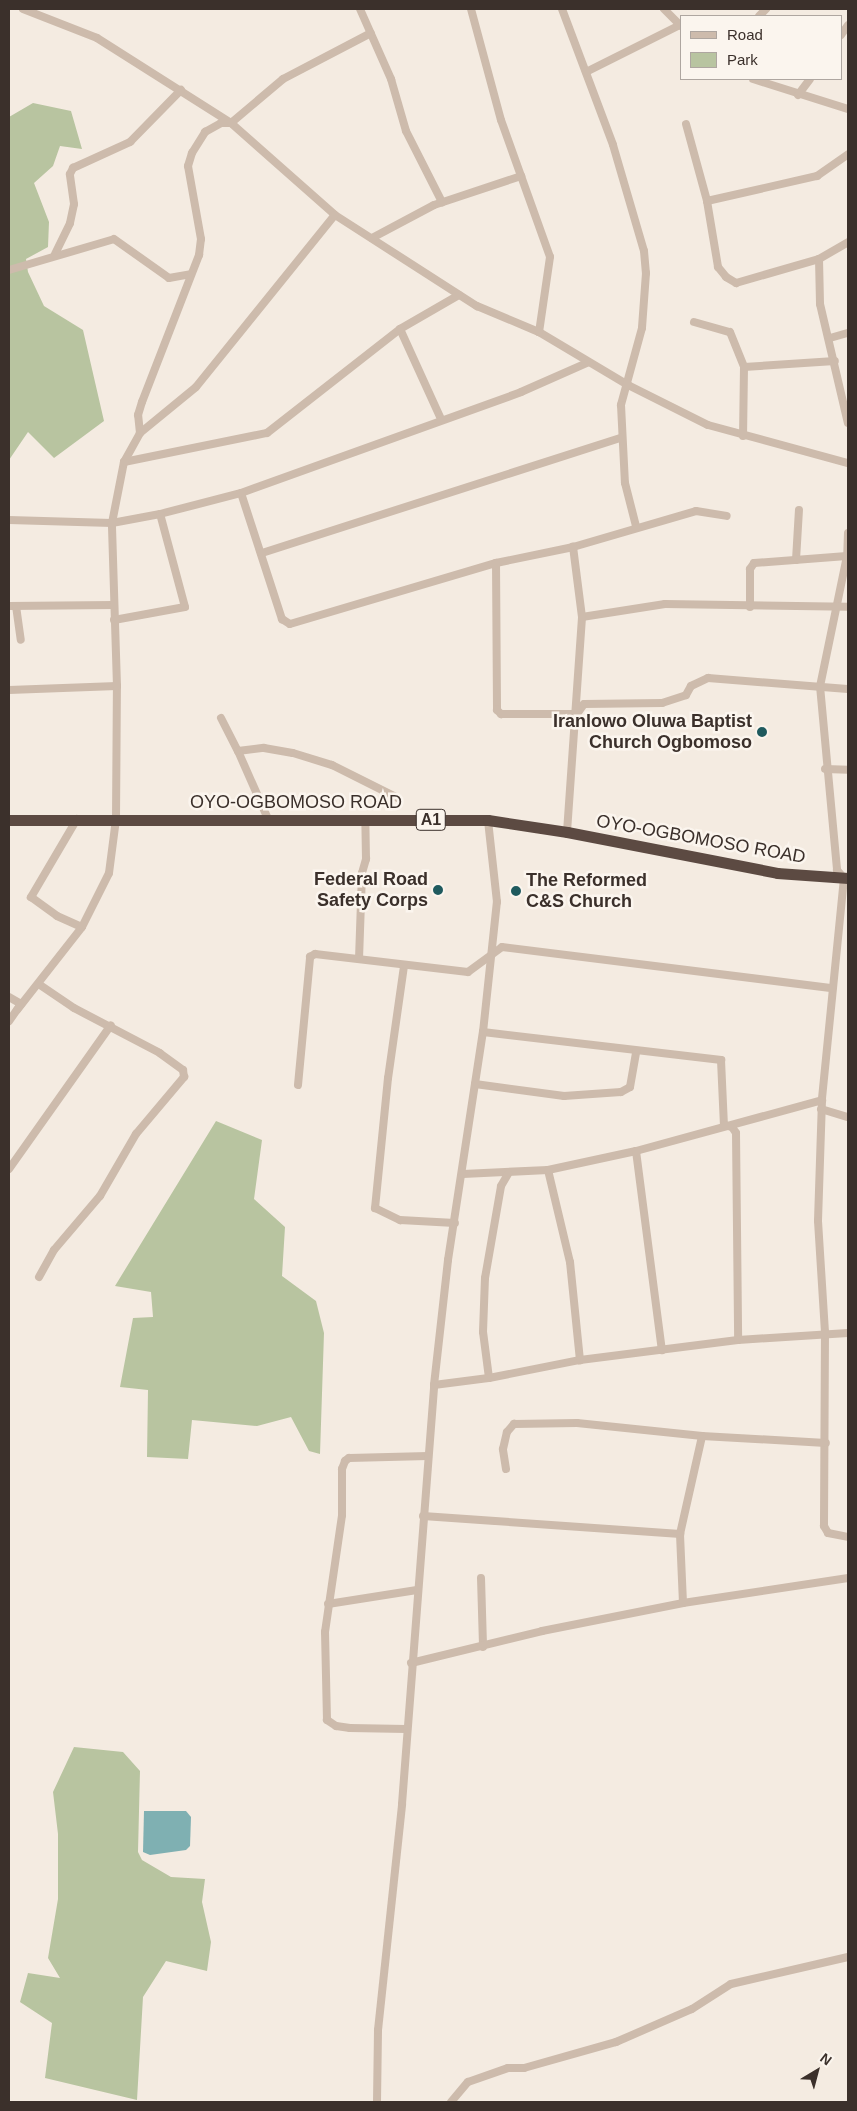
<!DOCTYPE html>
<html>
<head>
<meta charset="utf-8">
<style>
  body { margin:0 }
  #map { position:relative; width:857px; height:2111px; overflow:hidden; background:#f4ebe1; font-family:Helvetica,sans-serif }
  div>[style] { position:absolute }
  [style*='--x'] { left:calc(var(--x)*1px); top:calc(var(--y)*1px); width:calc(var(--w)*1px); rotate:calc(var(--a)*1deg) }
  .green>* { inset:0; background:#b8c4a0 }
  .water>* { inset:0; background:#7fb0b2 }
  .minor>* { height:8px; margin:-4px; padding:0 4px; transform-origin:4px; border-radius:4px; background:#cdbbac }
  .highway>* { height:11px; margin:-5.5px; padding:0 5.5px; transform-origin:5.5px; border-radius:5.5px; background:#5c4a42 }
  .dots>* { width:14px; height:14px; translate:-50% -50%; box-sizing:border-box; border:2px solid #fbf5ee; border-radius:50% }
  span { translate:-50% -50%; white-space:nowrap; text-align:center; line-height:1.15; -webkit-text-stroke:5px #fbf5ee; paint-order:stroke }
  .shield-label span { padding:1px 4px; background:#fbf5ee; border:1px solid; border-radius:4px; -webkit-text-stroke-width:0 }
  .shield-label { font-size:16px; color:#3b302b; font-weight:700 }
  .poi-label { font-size:18px; color:#3b302b; font-weight:700 }
  .right { translate:-100% -50%; text-align:right }
  .left { translate:0 -50%; text-align:left }
  .street-label { font-size:18px; color:#3b302b }
  .frame { position:absolute; inset:0; border:10px solid #3b302b; pointer-events:none }
  .legend { position:absolute; left:680px; top:15px; width:162px; height:65px; box-sizing:border-box; background:#fbf5ee; border:1px solid #aea6a0; margin:0; padding:6px 9px; list-style:none; font-size:15px; color:#3b302b }
  .legend li { display:flex; align-items:center; gap:10px; height:25px }
  .legend b { width:25px; border:1px solid #aea6a0 }
  .north { position:absolute; left:792px; top:2046px; width:50px; height:50px; -webkit-text-stroke:4px #fbf5ee; paint-order:stroke; rotate:37deg; font-size:14px; font-weight:700; line-height:20px; text-align:center; color:#3b302b }
  .north::after { content:''; display:block; margin:auto; width:18px; height:22px; background:#3b302b; clip-path:polygon(50% 0,100% 100%,50% 72%,0 100%) }
</style>
</head>
<body>
<div id="map">
  <div class="green">
    <div style="clip-path:polygon(33px 103px,71px 111px,82px 149px,60px 146px,53px 166px,34px 183px,49px 222px,48px 247px,26px 259px,28px 272px,44px 306px,83px 330px,104px 421px,54px 458px,28px 432px,9px 460px,9px 117px)"></div>
    <div style="clip-path:polygon(216px 1121px,262px 1140px,254px 1199px,285px 1227px,282px 1276px,316px 1301px,324px 1333px,320px 1454px,309px 1451px,291px 1417px,257px 1426px,192px 1420px,188px 1459px,147px 1457px,148px 1390px,120px 1387px,133px 1318px,153px 1317px,151px 1292px,115px 1286px)"></div>
    <div style="clip-path:polygon(74px 1747px,123px 1752px,140px 1771px,138px 1852px,142px 1860px,171px 1877px,205px 1879px,202px 1902px,211px 1942px,207px 1971px,166px 1961px,143px 1997px,137px 2100px,45px 2078px,52px 2023px,20px 2002px,28px 1973px,60px 1978px,48px 1958px,58px 1899px,58px 1834px,53px 1792px)"></div>
  </div>
  <div class="water">
    <div style="clip-path:polygon(144px 1811px,186px 1811px,191px 1817px,190px 1846px,186px 1850px,150px 1855px,143px 1852px)"></div>
  </div>
  <div class="minor">
    <div style="--x:23;--y:9;--w:79;--a:21.4"></div>
    <div style="--x:97;--y:38;--w:159;--a:32.4"></div>
    <div style="--x:231;--y:123;--w:139;--a:41.5"></div>
    <div style="--x:335;--y:215;--w:169;--a:32.7"></div>
    <div style="--x:477;--y:306;--w:67;--a:22.8"></div>
    <div style="--x:539;--y:332;--w:104;--a:30.8"></div>
    <div style="--x:628;--y:385;--w:89;--a:26.6"></div>
    <div style="--x:708;--y:425;--w:145;--a:15.2"></div>
    <div style="--x:360;--y:9;--w:77;--a:66.1"></div>
    <div style="--x:391;--y:79;--w:54;--a:73.9"></div>
    <div style="--x:406;--y:131;--w:80;--a:63.1"></div>
    <div style="--x:471;--y:9;--w:115;--a:74.9"></div>
    <div style="--x:501;--y:120;--w:145;--a:70.3"></div>
    <div style="--x:550;--y:257;--w:76;--a:98.3"></div>
    <div style="--x:562;--y:9;--w:145;--a:69.4"></div>
    <div style="--x:613;--y:145;--w:110;--a:73.7"></div>
    <div style="--x:644;--y:251;--w:22;--a:85"></div>
    <div style="--x:646;--y:273;--w:55;--a:94.2"></div>
    <div style="--x:642;--y:328;--w:80;--a:105.3"></div>
    <div style="--x:621;--y:405;--w:78;--a:87.1"></div>
    <div style="--x:625;--y:483;--w:44;--a:75.7"></div>
    <div style="--x:664;--y:9;--w:24;--a:45"></div>
    <div style="--x:759;--y:16;--w:10;--a:-45"></div>
    <div style="--x:841;--y:35;--w:12;--a:-55"></div>
    <div style="--x:586;--y:72;--w:105;--a:-26.6"></div>
    <div style="--x:753;--y:79;--w:100;--a:17.5"></div>
    <div style="--x:798;--y:95;--w:20;--a:-53"></div>
    <div style="--x:686;--y:124;--w:80;--a:74.7"></div>
    <div style="--x:707;--y:201;--w:67;--a:80.5"></div>
    <div style="--x:718;--y:267;--w:13;--a:51"></div>
    <div style="--x:726;--y:277;--w:12;--a:31"></div>
    <div style="--x:736;--y:283;--w:86;--a:-16.1"></div>
    <div style="--x:819;--y:259;--w:34;--a:-30"></div>
    <div style="--x:707;--y:201;--w:113;--a:-12.8"></div>
    <div style="--x:817;--y:176;--w:38;--a:-35"></div>
    <div style="--x:372;--y:238;--w:70;--a:-28"></div>
    <div style="--x:434;--y:205;--w:92;--a:-18.4"></div>
    <div style="--x:55;--y:254;--w:34;--a:-64"></div>
    <div style="--x:70;--y:223;--w:19;--a:-78"></div>
    <div style="--x:74;--y:204;--w:30;--a:-98"></div>
    <div style="--x:70;--y:174;--w:7;--a:-63"></div>
    <div style="--x:73;--y:168;--w:63;--a:-24.5"></div>
    <div style="--x:130;--y:142;--w:73;--a:-45.6"></div>
    <div style="--x:819;--y:259;--w:45;--a:88.7"></div>
    <div style="--x:820;--y:304;--w:122;--a:76.8"></div>
    <div style="--x:9;--y:270;--w:109;--a:-16.4"></div>
    <div style="--x:114;--y:239;--w:67;--a:35.3"></div>
    <div style="--x:169;--y:278;--w:22;--a:-10"></div>
    <div style="--x:694;--y:322;--w:37;--a:16"></div>
    <div style="--x:730;--y:332;--w:38;--a:68"></div>
    <div style="--x:744;--y:367;--w:69;--a:90.8"></div>
    <div style="--x:400;--y:329;--w:99;--a:65.5"></div>
    <div style="--x:830;--y:338;--w:19;--a:-16"></div>
    <div style="--x:744;--y:367;--w:91;--a:-3.8"></div>
    <div style="--x:140;--y:433;--w:18;--a:-96"></div>
    <div style="--x:138;--y:415;--w:14;--a:-73"></div>
    <div style="--x:142;--y:402;--w:158;--a:-68.8"></div>
    <div style="--x:199;--y:255;--w:16;--a:-83"></div>
    <div style="--x:201;--y:239;--w:74;--a:-100.1"></div>
    <div style="--x:188;--y:166;--w:14;--a:-73"></div>
    <div style="--x:192;--y:153;--w:25;--a:-58"></div>
    <div style="--x:205;--y:132;--w:18;--a:-29"></div>
    <div style="--x:221;--y:123;--w:10;--a:0"></div>
    <div style="--x:231;--y:123;--w:68;--a:-40.2"></div>
    <div style="--x:283;--y:79;--w:99;--a:-27.6"></div>
    <div style="--x:124;--y:462;--w:146;--a:-11.5"></div>
    <div style="--x:267;--y:433;--w:169;--a:-38"></div>
    <div style="--x:400;--y:329;--w:68;--a:-30"></div>
    <div style="--x:241;--y:493;--w:133;--a:72"></div>
    <div style="--x:282;--y:619;--w:9;--a:32"></div>
    <div style="--x:290;--y:624;--w:215;--a:-16.5"></div>
    <div style="--x:496;--y:563;--w:79;--a:-11.7"></div>
    <div style="--x:573;--y:547;--w:128;--a:-16.3"></div>
    <div style="--x:696;--y:511;--w:31;--a:9"></div>
    <div style="--x:9;--y:520;--w:103;--a:1.7"></div>
    <div style="--x:112;--y:523;--w:49;--a:-10.6"></div>
    <div style="--x:160;--y:514;--w:84;--a:-14.5"></div>
    <div style="--x:241;--y:493;--w:298;--a:-19.8"></div>
    <div style="--x:521;--y:392;--w:74;--a:-23.8"></div>
    <div style="--x:848;--y:533;--w:23;--a:92"></div>
    <div style="--x:847;--y:556;--w:133;--a:101.7"></div>
    <div style="--x:820;--y:686;--w:185;--a:84.7"></div>
    <div style="--x:837;--y:870;--w:11;--a:49"></div>
    <div style="--x:844;--y:878;--w:223;--a:95.7"></div>
    <div style="--x:822;--y:1100;--w:121;--a:91.9"></div>
    <div style="--x:818;--y:1221;--w:111;--a:86.4"></div>
    <div style="--x:825;--y:1332;--w:194;--a:90.3"></div>
    <div style="--x:824;--y:1526;--w:8;--a:60"></div>
    <div style="--x:828;--y:1533;--w:20;--a:11"></div>
    <div style="--x:262;--y:553;--w:377;--a:-17.8"></div>
    <div style="--x:796;--y:560;--w:50;--a:-86.6"></div>
    <div style="--x:496;--y:563;--w:147;--a:89.6"></div>
    <div style="--x:497;--y:710;--w:6;--a:45"></div>
    <div style="--x:501;--y:714;--w:76;--a:0"></div>
    <div style="--x:577;--y:714;--w:12;--a:-55"></div>
    <div style="--x:584;--y:704;--w:78;--a:-0.7"></div>
    <div style="--x:662;--y:703;--w:25;--a:-18"></div>
    <div style="--x:686;--y:695;--w:10;--a:-61"></div>
    <div style="--x:691;--y:686;--w:19;--a:-25"></div>
    <div style="--x:708;--y:678;--w:140;--a:4.5"></div>
    <div style="--x:9;--y:606;--w:104;--a:-0.6"></div>
    <div style="--x:16;--y:606;--w:34;--a:82"></div>
    <div style="--x:750;--y:607;--w:38;--a:-90"></div>
    <div style="--x:750;--y:569;--w:7;--a:-56"></div>
    <div style="--x:754;--y:563;--w:93;--a:-4.3"></div>
    <div style="--x:582;--y:617;--w:84;--a:-8.9"></div>
    <div style="--x:665;--y:604;--w:183;--a:0.9"></div>
    <div style="--x:114;--y:620;--w:72;--a:-10.4"></div>
    <div style="--x:185;--y:607;--w:96;--a:-105"></div>
    <div style="--x:9;--y:690;--w:108;--a:-2.1"></div>
    <div style="--x:221;--y:718;--w:37;--a:63"></div>
    <div style="--x:238;--y:751;--w:26;--a:-7"></div>
    <div style="--x:264;--y:748;--w:29;--a:10"></div>
    <div style="--x:293;--y:753;--w:41;--a:17.1"></div>
    <div style="--x:332;--y:765;--w:74;--a:26.6"></div>
    <div style="--x:238;--y:751;--w:74;--a:66.2"></div>
    <div style="--x:825;--y:769;--w:23;--a:2"></div>
    <div style="--x:77;--y:819;--w:91;--a:120.5"></div>
    <div style="--x:31;--y:897;--w:32;--a:36"></div>
    <div style="--x:57;--y:916;--w:27;--a:24"></div>
    <div style="--x:567;--y:832;--w:216;--a:-86"></div>
    <div style="--x:582;--y:617;--w:71;--a:-97.3"></div>
    <div style="--x:359;--y:959;--w:86;--a:-88"></div>
    <div style="--x:362;--y:873;--w:15;--a:-74"></div>
    <div style="--x:366;--y:859;--w:39;--a:-91"></div>
    <div style="--x:404;--y:966;--w:113;--a:98.1"></div>
    <div style="--x:388;--y:1078;--w:131;--a:95.7"></div>
    <div style="--x:375;--y:1208;--w:28;--a:26"></div>
    <div style="--x:400;--y:1220;--w:55;--a:3.1"></div>
    <div style="--x:9;--y:997;--w:14;--a:30"></div>
    <div style="--x:21;--y:1004;--w:21;--a:125"></div>
    <div style="--x:17;--y:1010;--w:105;--a:-51.9"></div>
    <div style="--x:82;--y:927;--w:60;--a:-63.4"></div>
    <div style="--x:109;--y:873;--w:54;--a:-82.6"></div>
    <div style="--x:116;--y:819;--w:133;--a:-89.6"></div>
    <div style="--x:117;--y:686;--w:163;--a:-91.8"></div>
    <div style="--x:112;--y:523;--w:62;--a:-78.9"></div>
    <div style="--x:124;--y:462;--w:33;--a:-61"></div>
    <div style="--x:140;--y:433;--w:72;--a:-39.4"></div>
    <div style="--x:196;--y:387;--w:221;--a:-51.1"></div>
    <div style="--x:483;--y:1032;--w:240;--a:6.7"></div>
    <div style="--x:721;--y:1060;--w:65;--a:87.4"></div>
    <div style="--x:724;--y:1125;--w:8;--a:14"></div>
    <div style="--x:732;--y:1127;--w:7;--a:56"></div>
    <div style="--x:736;--y:1133;--w:207;--a:89.4"></div>
    <div style="--x:475;--y:1084;--w:90;--a:7.7"></div>
    <div style="--x:564;--y:1096;--w:57;--a:-4"></div>
    <div style="--x:621;--y:1092;--w:10;--a:-29"></div>
    <div style="--x:630;--y:1087;--w:36;--a:-80"></div>
    <div style="--x:298;--y:1085;--w:129;--a:-84.6"></div>
    <div style="--x:310;--y:957;--w:6;--a:-31"></div>
    <div style="--x:315;--y:954;--w:154;--a:6.7"></div>
    <div style="--x:468;--y:972;--w:42;--a:-36.3"></div>
    <div style="--x:502;--y:947;--w:333;--a:7.1"></div>
    <div style="--x:821;--y:1109;--w:28;--a:17"></div>
    <div style="--x:636;--y:1151;--w:201;--a:82.6"></div>
    <div style="--x:9;--y:1169;--w:176;--a:-54.7"></div>
    <div style="--x:548;--y:1170;--w:95;--a:76.6"></div>
    <div style="--x:570;--y:1262;--w:99;--a:84.2"></div>
    <div style="--x:463;--y:1174;--w:85;--a:-2.7"></div>
    <div style="--x:548;--y:1170;--w:90;--a:-12.2"></div>
    <div style="--x:636;--y:1151;--w:193;--a:-15.3"></div>
    <div style="--x:39;--y:1277;--w:31;--a:-61"></div>
    <div style="--x:54;--y:1250;--w:71;--a:-49.6"></div>
    <div style="--x:100;--y:1196;--w:72;--a:-59.9"></div>
    <div style="--x:136;--y:1134;--w:75;--a:-49.9"></div>
    <div style="--x:184;--y:1077;--w:7;--a:-98"></div>
    <div style="--x:183;--y:1070;--w:29;--a:-144"></div>
    <div style="--x:160;--y:1053;--w:97;--a:-152.4"></div>
    <div style="--x:74;--y:1008;--w:41;--a:-145.9"></div>
    <div style="--x:489;--y:1378;--w:46;--a:-97.4"></div>
    <div style="--x:483;--y:1332;--w:54;--a:-87.9"></div>
    <div style="--x:485;--y:1278;--w:93;--a:-80.1"></div>
    <div style="--x:501;--y:1186;--w:14;--a:-60"></div>
    <div style="--x:434;--y:1385;--w:55;--a:-7.3"></div>
    <div style="--x:489;--y:1378;--w:93;--a:-11.2"></div>
    <div style="--x:580;--y:1360;--w:159;--a:-7.2"></div>
    <div style="--x:738;--y:1340;--w:110;--a:-3.6"></div>
    <div style="--x:506;--y:1469;--w:20;--a:-99"></div>
    <div style="--x:503;--y:1449;--w:17;--a:-77"></div>
    <div style="--x:507;--y:1432;--w:11;--a:-49"></div>
    <div style="--x:514;--y:1424;--w:63;--a:-0.9"></div>
    <div style="--x:577;--y:1423;--w:126;--a:5.9"></div>
    <div style="--x:702;--y:1436;--w:124;--a:3.2"></div>
    <div style="--x:423;--y:1516;--w:258;--a:4"></div>
    <div style="--x:481;--y:1578;--w:69;--a:88.3"></div>
    <div style="--x:683;--y:1603;--w:69;--a:-92.5"></div>
    <div style="--x:680;--y:1534;--w:100;--a:-77.3"></div>
    <div style="--x:328;--y:1604;--w:90;--a:-8.9"></div>
    <div style="--x:411;--y:1663;--w:135;--a:-13.7"></div>
    <div style="--x:542;--y:1631;--w:144;--a:-11.2"></div>
    <div style="--x:683;--y:1603;--w:167;--a:-8.6"></div>
    <div style="--x:406;--y:1729;--w:56;--a:-179"></div>
    <div style="--x:350;--y:1728;--w:14;--a:-172"></div>
    <div style="--x:336;--y:1726;--w:11;--a:-146"></div>
    <div style="--x:327;--y:1720;--w:88;--a:-91.3"></div>
    <div style="--x:325;--y:1632;--w:118;--a:-81.7"></div>
    <div style="--x:342;--y:1515;--w:46;--a:-90"></div>
    <div style="--x:342;--y:1469;--w:9;--a:-69"></div>
    <div style="--x:345;--y:1461;--w:5;--a:-37"></div>
    <div style="--x:349;--y:1458;--w:79;--a:-1.5"></div>
    <div style="--x:377;--y:2102;--w:72;--a:-89.2"></div>
    <div style="--x:378;--y:2030;--w:227;--a:-83.9"></div>
    <div style="--x:402;--y:1804;--w:420;--a:-85.6"></div>
    <div style="--x:434;--y:1385;--w:126;--a:-83.6"></div>
    <div style="--x:448;--y:1260;--w:231;--a:-81.3"></div>
    <div style="--x:483;--y:1032;--w:131;--a:-83.9"></div>
    <div style="--x:497;--y:902;--w:82;--a:-96.3"></div>
    <div style="--x:451;--y:2102;--w:26;--a:-50"></div>
    <div style="--x:468;--y:2082;--w:42;--a:-19.3"></div>
    <div style="--x:508;--y:2068;--w:16;--a:0"></div>
    <div style="--x:524;--y:2068;--w:96;--a:-15.8"></div>
    <div style="--x:616;--y:2042;--w:83;--a:-23.5"></div>
    <div style="--x:692;--y:2009;--w:46;--a:-32.7"></div>
    <div style="--x:731;--y:1984;--w:120;--a:-13"></div>
  </div>
  <div class="highway">
    <div style="--x:9;--y:820;--w:479;--a:0"></div>
    <div style="--x:488;--y:820;--w:80;--a:8.6"></div>
    <div style="--x:567;--y:832;--w:214;--a:11"></div>
    <div style="--x:777;--y:873;--w:71;--a:4"></div>
  </div>
  <div class="dots">
    <div style="left:762px;top:732px;background:#1f5a5e"></div>
    <div style="left:438px;top:890px;background:#1f5a5e"></div>
    <div style="left:516px;top:891px;background:#1f5a5e"></div>
  </div>
  <div class="shield-label">
    <span style="left:431px;top:820px">A1</span>
  </div>
  <div class="poi-label">
    <span class="right" style="left:752px;top:732px">Iranlowo Oluwa Baptist<br>Church Ogbomoso</span>
    <span class="right" style="left:428px;top:890px">Federal Road<br>Safety Corps</span>
    <span class="left" style="left:526px;top:891px">The Reformed<br>C&amp;S Church</span>
  </div>
  <div class="street-label">
    <span style="left:296px;top:802px">OYO-OGBOMOSO ROAD</span>
    <span style="left:701px;top:839px;rotate:10deg">OYO-OGBOMOSO ROAD</span>
  </div>
  <div class="frame"></div>
  <ul class="legend">
  <li><b style="height:6px;background:#cdbbac"></b>Road</li>
  <li><b style="height:14px;background:#b8c4a0"></b>Park</li>
  </ul>
  <div class="north">N</div>
</div>
</body>
</html>
